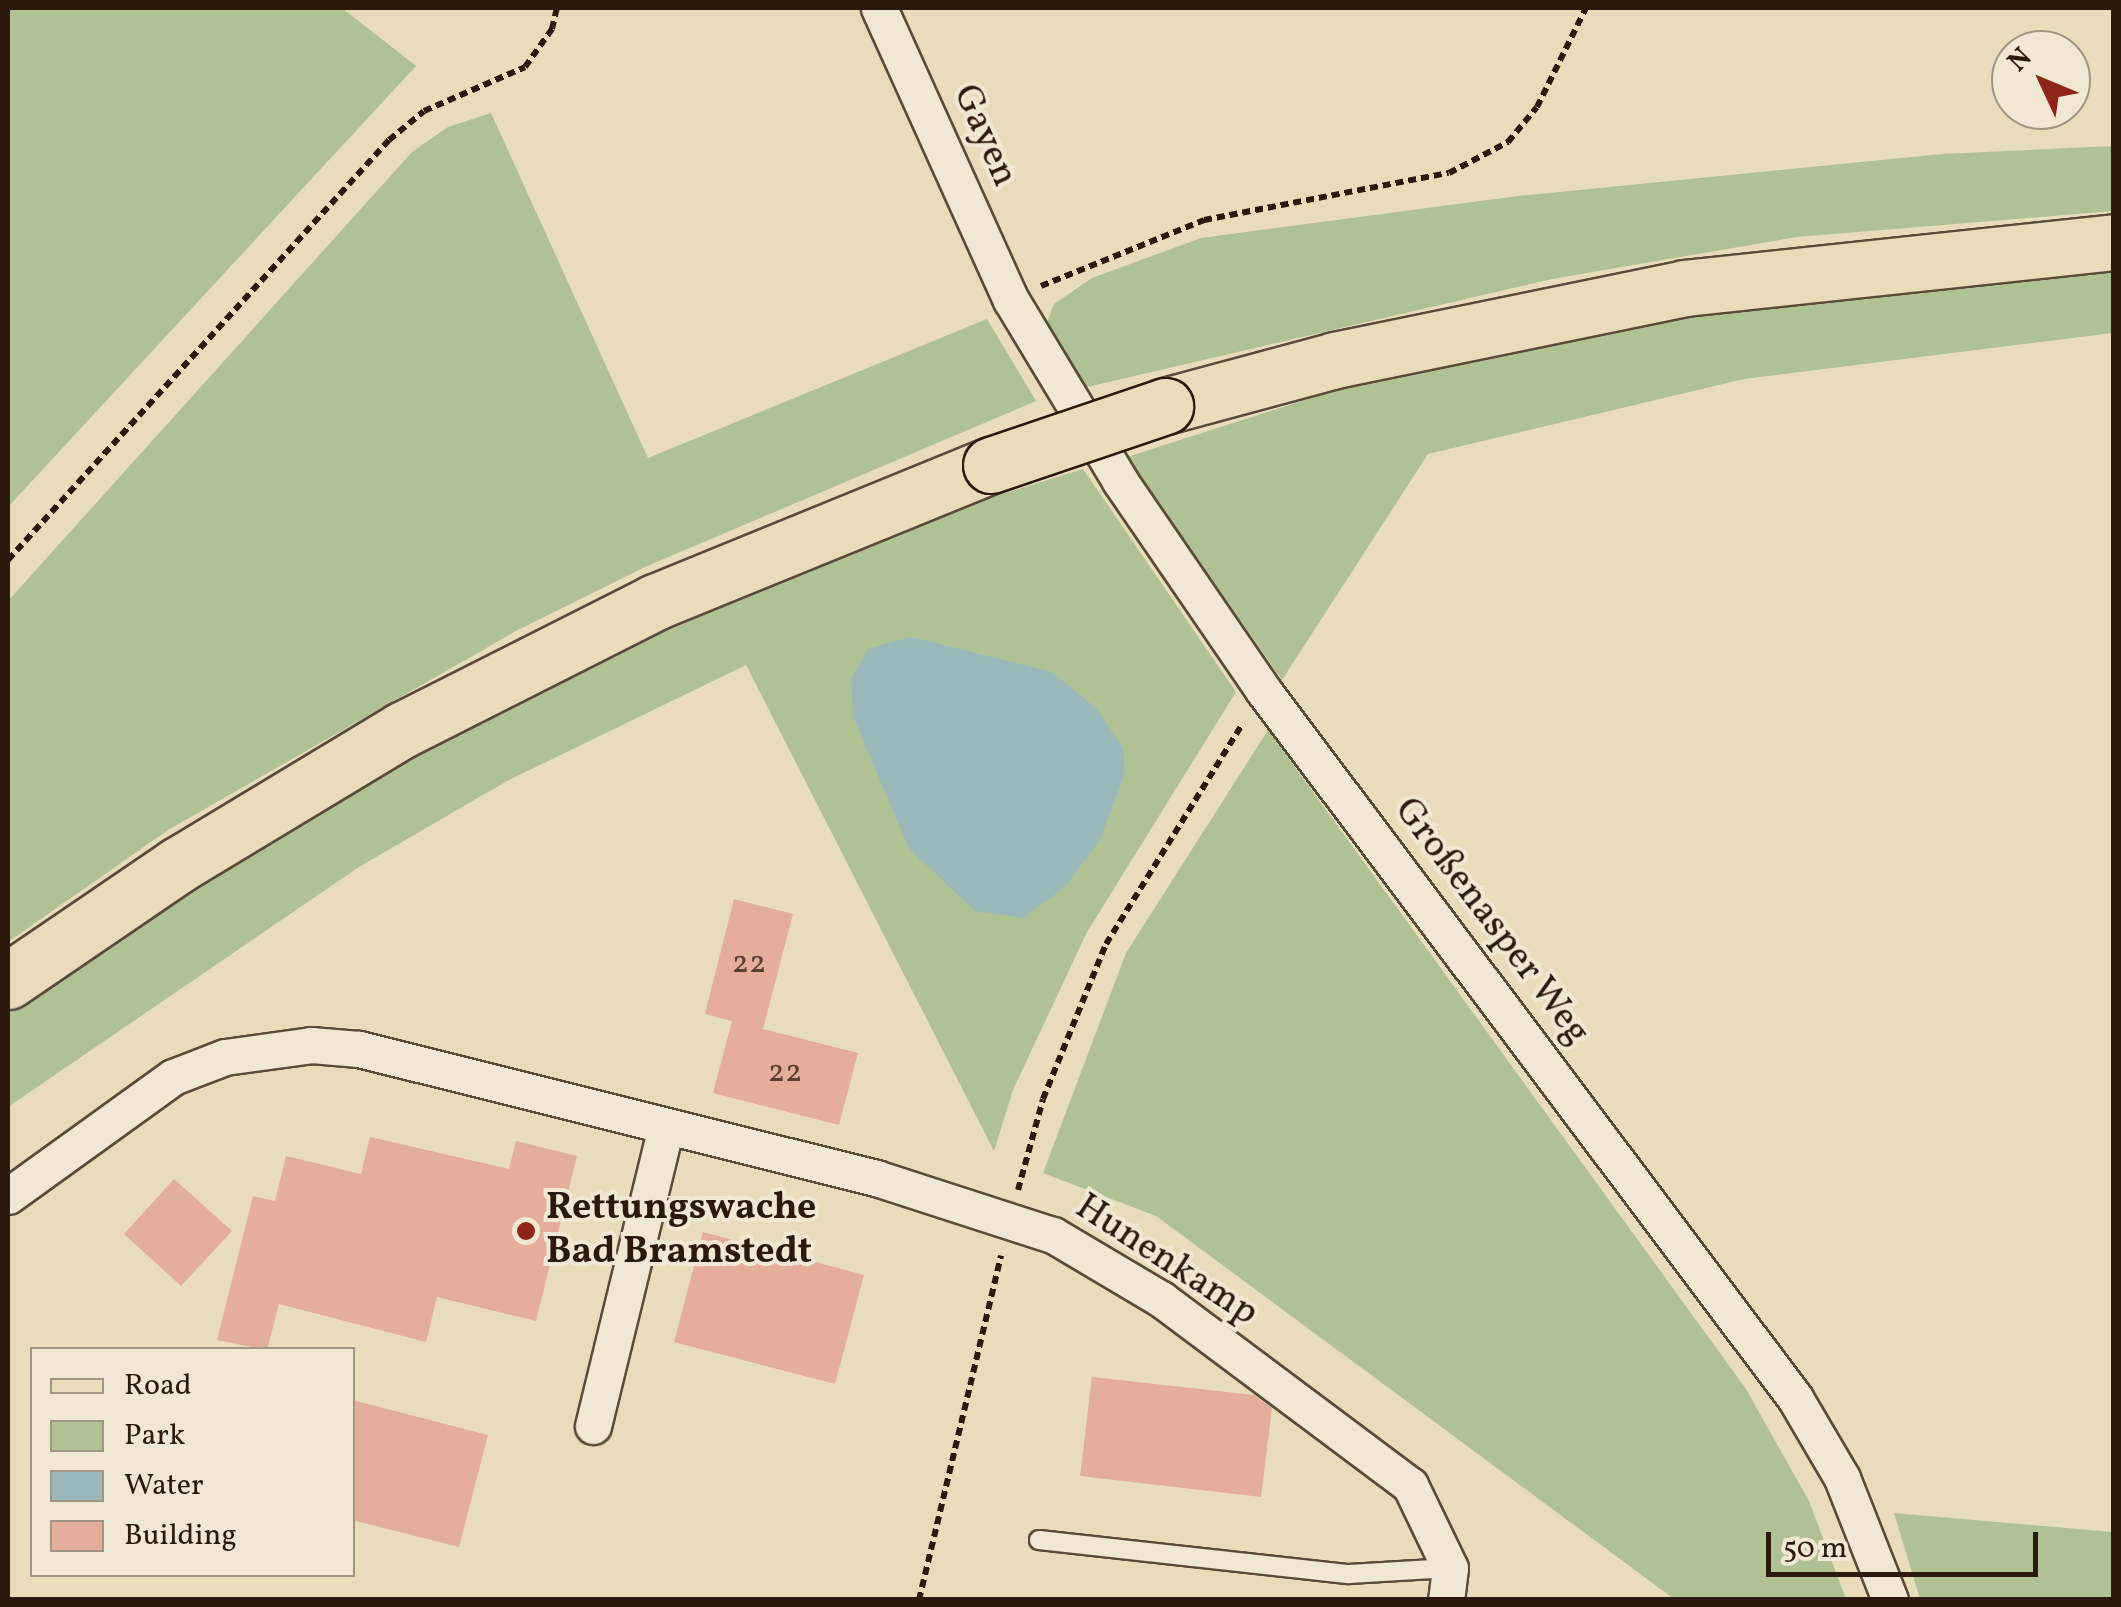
<!DOCTYPE html>
<html>
<head>
<meta charset="utf-8">
<style>
  body { margin:0 }
  #map { position:relative; width:2121px; height:1607px; overflow:hidden; background:#e8dcbb; font-family:Vollkorn,serif }
  div>[style] { position:absolute }
  [style*='--x'] { left:calc(var(--x)*1px); top:calc(var(--y)*1px); width:calc(var(--w)*1px); rotate:calc(var(--a)*1deg) }
  .green>* { inset:0; background:#b0c294 }
  .water>* { inset:0; background:#9bb9ba }
  .building>* { inset:0; background:#e5ad9c }
  .path>* { height:6px; margin-top:-3px; transform-origin:0; background:repeating-linear-gradient(90deg,#2b190d 0 8px,transparent 0 13px) }
  .roads { filter:drop-shadow(2px 0 #5a4a38) drop-shadow(-2px 0 #5a4a38) drop-shadow(0 2px #5a4a38) drop-shadow(0 -2px #5a4a38) }
  .lane>* { height:18px; margin:-9px; padding:0 9px; transform-origin:9px; border-radius:9px; background:#f0e8d3 }
  .street>* { height:35px; margin:-17.5px; padding:0 17.5px; transform-origin:17.5px; border-radius:17.5px; background:#f0e8d3 }
  .primary>* { height:55px; margin:-27.5px; padding:0 27.5px; transform-origin:27.5px; border-radius:27.5px; background:#e8dcbb }
  .bridges { filter:drop-shadow(2px 0 #2b190d) drop-shadow(-2px 0 #2b190d) drop-shadow(0 2px #2b190d) drop-shadow(0 -2px #2b190d) }
  .primary-bridge>* { height:55px; margin:-27.5px; padding:0 27.5px; transform-origin:27.5px; border-radius:27.5px; background:#e8dcbb }
  .dots>* { width:28px; height:28px; translate:-50% -50%; box-sizing:border-box; border:5px solid #f0e8d3; border-radius:50% }
  span { translate:-50% -50%; white-space:nowrap; text-align:center; line-height:1.15; -webkit-text-stroke:8px #f0e8d3; paint-order:stroke }
  .number-label { font-size:32px; color:#5a3e31 }
  .number-label span { -webkit-text-stroke-width:0 }
  .street-label { font-size:38px; color:#2b190d }
  .poi-label { font-size:38px; color:#2b190d; font-weight:700 }
  .left { translate:0 -50%; text-align:left }
  .frame { position:absolute; inset:0; border:10px solid #2b190d; pointer-events:none }
  .legend { position:absolute; left:30px; top:1347px; width:325px; height:230px; box-sizing:border-box; background:#f0e8d3; border:2px solid #a19584; margin:0; padding:12px 18px; list-style:none; font-size:30px; color:#2b190d }
  .legend li { display:flex; align-items:center; gap:20px; height:50px }
  .legend b { width:50px; border:2px solid #a19584 }
  .north { position:absolute; left:1991px; top:30px; width:100px; height:100px; box-sizing:border-box; background:#f0e8d3; border:2px solid #a19584; border-radius:50%; rotate:314deg; font-size:28px; font-weight:700; line-height:40px; text-align:center; color:#2b190d }
  .north::after { content:''; display:block; margin:auto; width:35px; height:45px; background:#8f2418; clip-path:polygon(50% 0,100% 100%,50% 72%,0 100%) }
  .scale { position:absolute; left:1766px; top:1532px; width:272px; height:45px; box-sizing:border-box; border:5px solid #2b190d; border-top:0; padding-left:12px; font-size:30px; line-height:35px; white-space:nowrap; color:#2b190d; -webkit-text-stroke:8px #f0e8d3; paint-order:stroke }
</style>
</head>
<body>
<div id="map">
  <div class="green">
    <div style="clip-path:polygon(8px 8px,342px 8px,416px 66px,8px 507px)"></div>
    <div style="clip-path:polygon(491px 113px,648px 458px,987px 319px,1036px 401px,645px 567px,516px 631px,168px 830px,8px 942px,8px 601px,412px 152px,448px 127px)"></div>
    <div style="clip-path:polygon(2113px 146px,2113px 211px,1797px 237px,1552px 279px,1087px 387px,1047px 322px,1054px 304px,1092px 278px,1201px 238px,1518px 196px,1942px 154px)"></div>
    <div style="clip-path:polygon(2113px 270px,2113px 333px,1744px 379px,1428px 454px,1282px 680px,1127px 457px,1380px 376px,1716px 307px)"></div>
    <div style="clip-path:polygon(1083px 469px,1236px 692px,1087px 932px,1013px 1090px,994px 1151px,746px 665px,507px 781px,359px 867px,8px 1107px,8px 1011px,204px 875px,467px 723px,638px 640px,947px 511px)"></div>
    <div style="clip-path:polygon(1268px 730px,1746px 1389px,1809px 1501px,1846px 1599px,1674px 1599px,1156px 1216px,1043px 1173px,1126px 953px)"></div>
    <div style="clip-path:polygon(1894px 1513px,2113px 1532px,2113px 1599px,1920px 1599px)"></div>
  </div>
  <div class="water">
    <div style="clip-path:polygon(911px 637px,1052px 672px,1097px 709px,1123px 748px,1125px 773px,1100px 840px,1065px 887px,1023px 918px,975px 911px,909px 849px,853px 716px,851px 679px,869px 648px)"></div>
  </div>
  <div class="building">
    <div style="clip-path:polygon(734px 899px,793px 914px,763px 1029px,858px 1053px,839px 1125px,713px 1093px,732px 1021px,705px 1014px)"></div>
    <div style="clip-path:polygon(370px 1137px,509px 1169px,516px 1141px,577px 1156px,536px 1321px,437px 1297px,426px 1342px,279px 1304px,267px 1350px,217px 1340px,253px 1196px,275px 1201px,286px 1156px,361px 1174px)"></div>
    <div style="clip-path:polygon(174px 1179px,232px 1231px,181px 1286px,124px 1234px)"></div>
    <div style="clip-path:polygon(703px 1232px,864px 1275px,835px 1384px,674px 1342px)"></div>
    <div style="clip-path:polygon(1092px 1377px,1254px 1395px,1272px 1408px,1261px 1497px,1080px 1476px)"></div>
    <div style="clip-path:polygon(352px 1400px,488px 1435px,459px 1547px,352px 1520px)"></div>
  </div>
  <div class="path">
    <div style="--x:1041;--y:286;--w:176;--a:-22"></div>
    <div style="--x:1204;--y:220;--w:249;--a:-10.9"></div>
    <div style="--x:1449;--y:173;--w:67;--a:-27.7"></div>
    <div style="--x:1508;--y:142;--w:45;--a:-50.4"></div>
    <div style="--x:1537;--y:107;--w:110;--a:-63.7"></div>
    <div style="--x:8;--y:560;--w:567;--a:-47.79"></div>
    <div style="--x:389;--y:140;--w:45;--a:-39.6"></div>
    <div style="--x:424;--y:111;--w:110;--a:-23.5"></div>
    <div style="--x:525;--y:67;--w:47;--a:-54.6"></div>
    <div style="--x:552;--y:29;--w:22;--a:-77"></div>
    <div style="--x:1018;--y:1190;--w:94;--a:-74.6"></div>
    <div style="--x:1043;--y:1099;--w:167;--a:-67.9"></div>
    <div style="--x:1106;--y:944;--w:260;--a:-58.2"></div>
    <div style="--x:919;--y:1600;--w:354;--a:-76.6"></div>
  </div>
  <div class="roads">
    <div class="lane">
      <div style="--x:1039;--y:1540;--w:312;--a:6.3"></div>
      <div style="--x:1349;--y:1574;--w:101;--a:-3.4"></div>
    </div>
    <div class="street">
      <div style="--x:879;--y:8;--w:320;--a:65.7"></div>
      <div style="--x:1011;--y:300;--w:211;--a:58.9"></div>
      <div style="--x:1120;--y:481;--w:253;--a:55.6"></div>
      <div style="--x:1263;--y:690;--w:886;--a:53.08"></div>
      <div style="--x:1795;--y:1398;--w:93;--a:59.6"></div>
      <div style="--x:1842;--y:1478;--w:131;--a:68.5"></div>
      <div style="--x:8;--y:1196;--w:203;--a:-35.8"></div>
      <div style="--x:173;--y:1077;--w:56;--a:-21"></div>
      <div style="--x:225;--y:1057;--w:87;--a:-7.9"></div>
      <div style="--x:311;--y:1045;--w:48;--a:4.8"></div>
      <div style="--x:359;--y:1049;--w:533;--a:14.01"></div>
      <div style="--x:876;--y:1178;--w:186;--a:17.9"></div>
      <div style="--x:1053;--y:1235;--w:126;--a:30.7"></div>
      <div style="--x:1161;--y:1299;--w:311;--a:36.8"></div>
      <div style="--x:1410;--y:1485;--w:92;--a:64.3"></div>
      <div style="--x:1450;--y:1568;--w:32;--a:97"></div>
      <div style="--x:593;--y:1426;--w:308;--a:-76.3"></div>
    </div>
    <div class="primary">
      <div style="--x:1165;--y:406;--w:176;--a:-15.1"></div>
      <div style="--x:1335;--y:360;--w:357;--a:-11.6"></div>
      <div style="--x:1685;--y:288;--w:431;--a:-6.1"></div>
      <div style="--x:8;--y:981;--w:206;--a:-34.3"></div>
      <div style="--x:178;--y:865;--w:262;--a:-31.1"></div>
      <div style="--x:402;--y:730;--w:284;--a:-26.8"></div>
      <div style="--x:655;--y:602;--w:363;--a:-22.2"></div>
    </div>
  </div>
  <div class="bridges">
    <div class="primary-bridge">
      <div style="--x:991;--y:465;--w:184;--a:-18.7"></div>
    </div>
  </div>
  <div class="dots">
    <div style="left:526px;top:1231px;background:#8f2418"></div>
  </div>
  <div class="number-label">
    <span style="left:749px;top:964px">22</span>
    <span style="left:785px;top:1073px">22</span>
  </div>
  <div class="street-label">
    <span style="left:984px;top:136px;rotate:66deg">Gayen</span>
    <span style="left:1491px;top:922px;rotate:53deg">Großenasper Weg</span>
    <span style="left:1166px;top:1261px;rotate:33deg">Hunenkamp</span>
  </div>
  <div class="poi-label">
    <span class="left" style="left:546px;top:1231px">Rettungswache<br>Bad Bramstedt</span>
  </div>
  <div class="frame"></div>
  <ul class="legend">
  <li><b style="height:12px;background:#e8dcbb"></b>Road</li>
  <li><b style="height:28px;background:#b0c294"></b>Park</li>
  <li><b style="height:28px;background:#9bb9ba"></b>Water</li>
  <li><b style="height:28px;background:#e5ad9c"></b>Building</li>
  </ul>
  <div class="north">N</div>
  <div class="scale">50 m</div>
</div>
</body>
</html>
